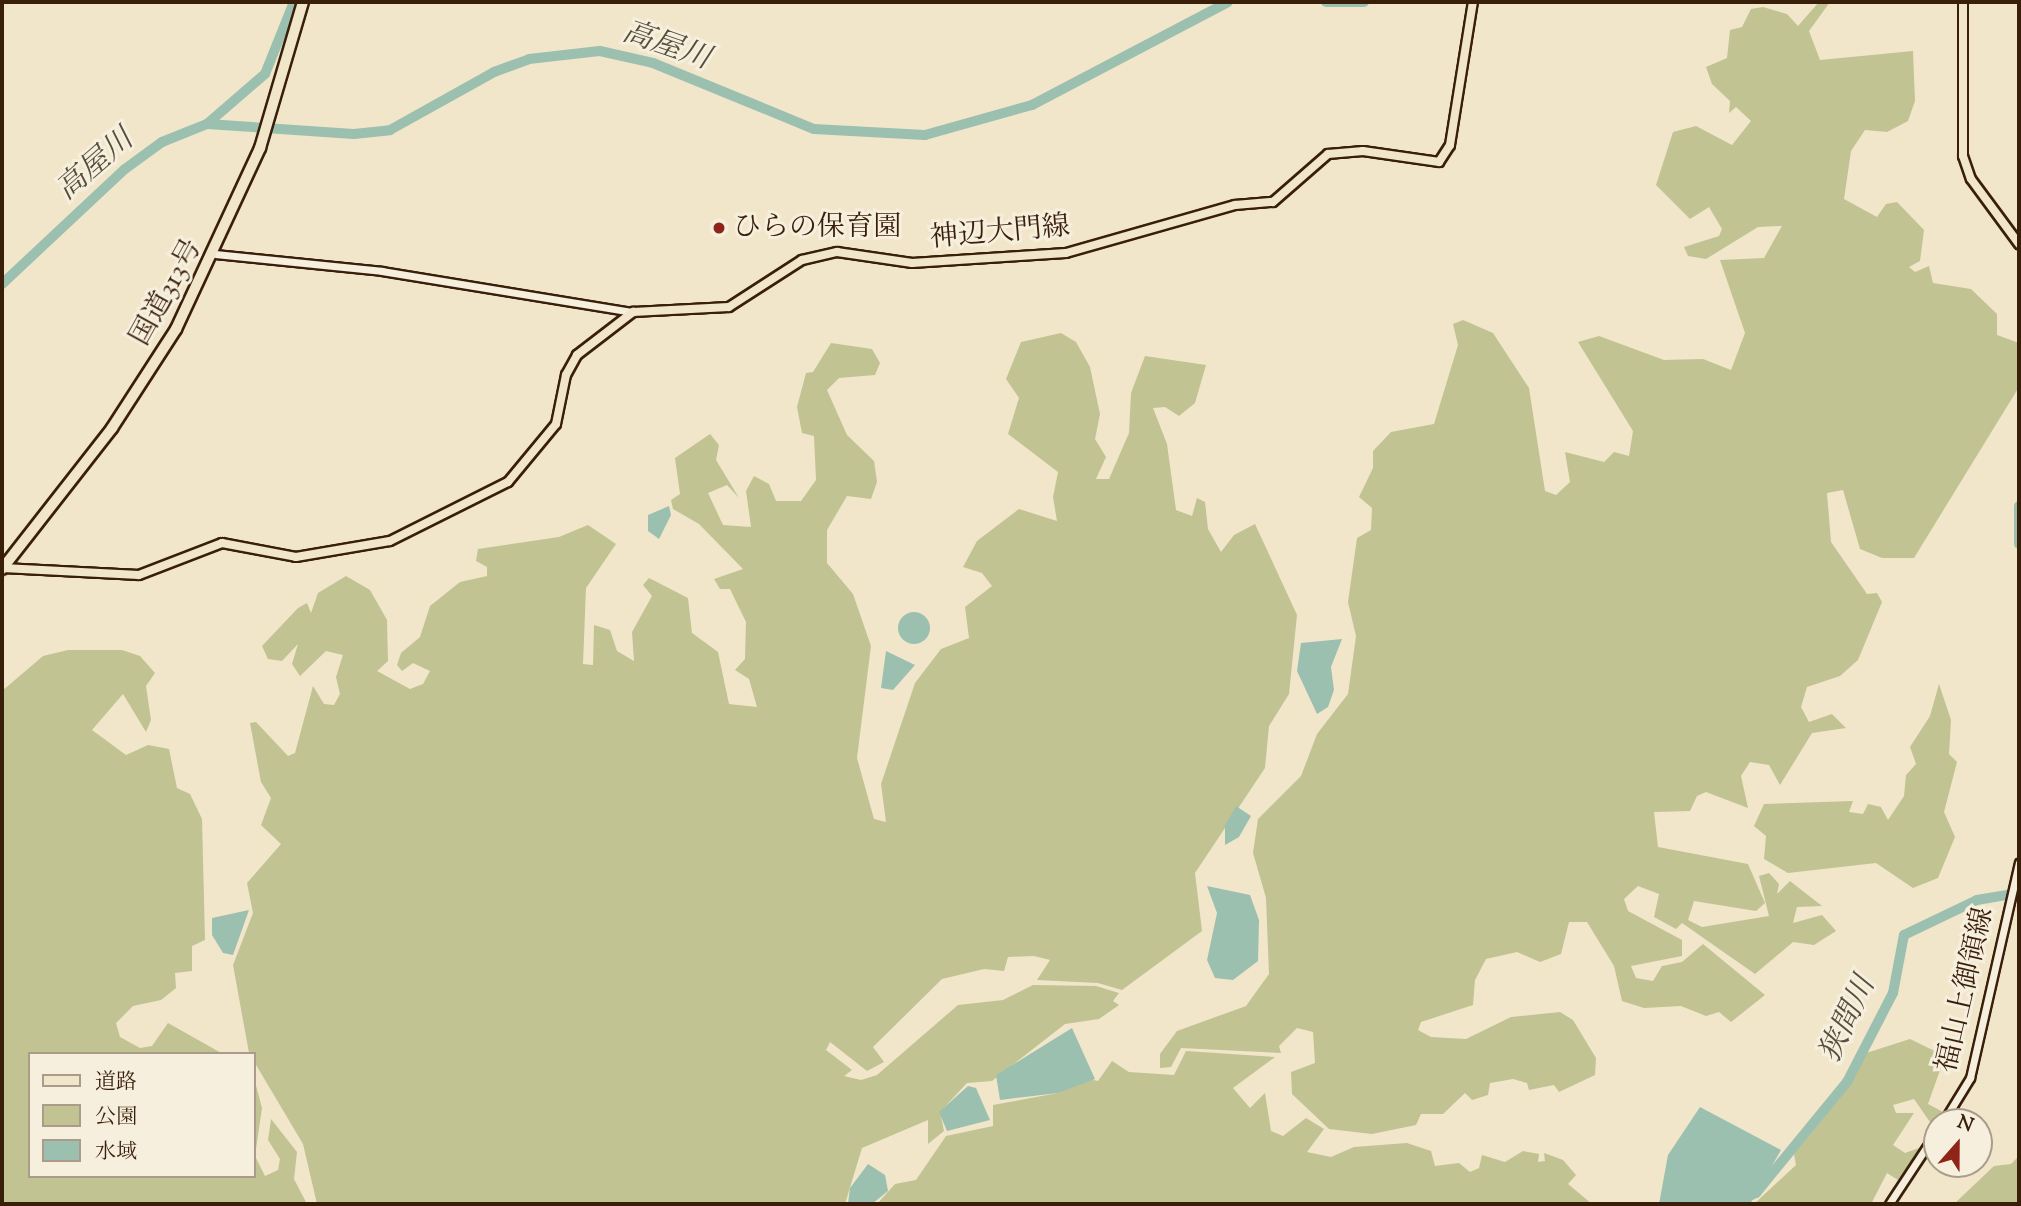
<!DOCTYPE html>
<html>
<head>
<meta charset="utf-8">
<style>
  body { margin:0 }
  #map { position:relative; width:2021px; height:1206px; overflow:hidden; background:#f1e6ca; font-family:"Sorts Mill Goudy","Noto Serif JP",serif }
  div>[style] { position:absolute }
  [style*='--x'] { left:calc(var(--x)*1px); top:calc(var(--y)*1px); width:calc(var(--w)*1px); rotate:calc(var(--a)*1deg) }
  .green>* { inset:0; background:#c1c392 }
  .water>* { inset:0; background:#9cc0b0 }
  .round { border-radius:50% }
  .river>* { height:10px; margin:-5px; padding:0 5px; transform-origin:5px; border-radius:5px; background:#9cc0b0 }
  .roads { filter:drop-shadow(2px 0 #391f0a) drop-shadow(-2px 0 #391f0a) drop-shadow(0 2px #391f0a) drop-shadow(0 -2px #391f0a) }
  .secondary>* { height:7px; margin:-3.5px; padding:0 3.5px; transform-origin:3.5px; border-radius:3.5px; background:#f6efdd }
  .primary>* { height:8px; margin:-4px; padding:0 4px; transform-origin:4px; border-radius:4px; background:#f1e6ca }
  .highway>* { height:10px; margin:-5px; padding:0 5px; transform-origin:5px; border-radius:5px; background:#f1e6ca }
  .dots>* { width:19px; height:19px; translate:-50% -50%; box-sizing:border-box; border:4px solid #f6efdd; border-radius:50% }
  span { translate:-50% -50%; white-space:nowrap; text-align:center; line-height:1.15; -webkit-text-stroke:6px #f6efdd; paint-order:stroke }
  .poi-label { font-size:28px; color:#391f0a }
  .left { translate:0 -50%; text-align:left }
  .street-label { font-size:28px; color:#391f0a }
  .water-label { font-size:30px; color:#574f3c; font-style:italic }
  .frame { position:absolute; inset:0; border:4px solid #391f0a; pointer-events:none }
  .legend { position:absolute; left:28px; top:1052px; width:228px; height:126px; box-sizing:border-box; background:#f6efdd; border:2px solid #aa9c89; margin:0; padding:9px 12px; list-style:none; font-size:21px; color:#391f0a }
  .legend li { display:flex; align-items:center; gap:14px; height:35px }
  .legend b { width:35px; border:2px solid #aa9c89 }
  .north { position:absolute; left:1923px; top:1108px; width:70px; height:70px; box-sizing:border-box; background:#f6efdd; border:2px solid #aa9c89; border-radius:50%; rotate:21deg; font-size:19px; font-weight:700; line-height:28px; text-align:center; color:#391f0a }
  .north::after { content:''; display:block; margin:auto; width:24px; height:32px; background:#8f2418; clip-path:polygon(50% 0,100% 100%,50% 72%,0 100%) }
</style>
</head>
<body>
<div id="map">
  <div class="green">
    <div style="clip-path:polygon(1819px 2px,1830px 2px,1809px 31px,1820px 60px,1913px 51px,1915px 101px,1908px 121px,1887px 132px,1865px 130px,1851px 151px,1844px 199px,1877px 217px,1886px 204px,1897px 202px,1924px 230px,1920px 261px,1909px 267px,1915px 272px,1929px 266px,1933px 283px,1971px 289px,1997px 314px,1997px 335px,2019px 343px,2019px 387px,1914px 558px,1882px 558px,1860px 549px,1843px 490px,1827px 493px,1831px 542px,1867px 594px,1877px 593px,1882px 602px,1858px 660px,1840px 676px,1807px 687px,1801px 707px,1809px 722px,1832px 714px,1846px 728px,1812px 733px,1780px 785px,1769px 765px,1750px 762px,1741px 776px,1748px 808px,1706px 792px,1697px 796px,1690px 811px,1654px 812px,1658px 847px,1748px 864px,1765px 903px,1756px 911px,1694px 901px,1688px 920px,1702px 927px,1769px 916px,1759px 876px,1769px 873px,1779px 884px,1777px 894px,1790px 881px,1822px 906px,1797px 907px,1793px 923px,1822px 915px,1836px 931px,1814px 945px,1793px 942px,1755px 974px,1682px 923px,1676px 929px,1654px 917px,1659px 894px,1638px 886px,1624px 899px,1628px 911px,1682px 940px,1682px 956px,1631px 966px,1636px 978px,1653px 981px,1662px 966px,1682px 962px,1703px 944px,1765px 995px,1731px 1022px,1719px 1012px,1706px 1016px,1681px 1006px,1644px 1008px,1622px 1001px,1614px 966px,1587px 922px,1569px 922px,1561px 954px,1540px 962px,1517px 952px,1486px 959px,1475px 980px,1473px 1005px,1421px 1022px,1418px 1030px,1431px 1037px,1466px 1039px,1511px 1017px,1560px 1012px,1573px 1020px,1596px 1058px,1595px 1075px,1559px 1092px,1554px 1085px,1529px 1090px,1527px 1083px,1513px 1079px,1490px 1083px,1488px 1095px,1472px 1100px,1465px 1093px,1443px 1114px,1421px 1114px,1416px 1125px,1372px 1134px,1329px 1129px,1292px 1094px,1291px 1072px,1315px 1063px,1313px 1032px,1297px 1028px,1279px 1046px,1281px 1053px,1181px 1048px,1171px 1067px,1160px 1068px,1160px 1054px,1177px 1031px,1246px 1006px,1269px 974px,1266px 898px,1253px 853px,1258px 819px,1301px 776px,1317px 734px,1348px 694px,1356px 636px,1348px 602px,1357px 538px,1371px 530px,1372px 508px,1359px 497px,1373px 468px,1373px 451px,1391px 432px,1434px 424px,1458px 345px,1453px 324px,1463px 320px,1493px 333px,1529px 388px,1545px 491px,1556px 495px,1570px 482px,1565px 452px,1604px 462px,1614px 452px,1629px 456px,1633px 431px,1578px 342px,1599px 336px,1664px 360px,1703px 359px,1731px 370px,1745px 333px,1720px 260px,1764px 258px,1782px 226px,1758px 227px,1706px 259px,1688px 256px,1684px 247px,1719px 236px,1722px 229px,1709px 207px,1690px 219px,1656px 185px,1673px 132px,1696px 126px,1732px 145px,1751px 121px,1736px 107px,1729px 113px,1730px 101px,1712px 84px,1706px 67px,1727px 58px,1730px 30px,1742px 27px,1751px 9px,1763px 7px,1787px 14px,1798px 26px)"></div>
    <div style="clip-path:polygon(1061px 333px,1076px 342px,1090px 367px,1100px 414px,1095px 439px,1106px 457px,1096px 479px,1109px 479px,1129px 433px,1131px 393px,1145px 356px,1206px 365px,1195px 403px,1179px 416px,1165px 407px,1153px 408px,1167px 444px,1176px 510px,1192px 516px,1197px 498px,1205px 502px,1208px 529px,1221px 552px,1234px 535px,1255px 524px,1297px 615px,1289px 694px,1269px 726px,1265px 768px,1195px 873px,1202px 931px,1122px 990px,1098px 983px,1037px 980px,1050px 960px,1034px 956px,1008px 957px,1004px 971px,984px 969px,942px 979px,873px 1047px,884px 1062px,867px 1071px,830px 1042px,826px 1050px,852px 1070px,844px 1076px,861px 1080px,877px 1075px,958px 1005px,1003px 1000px,1033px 985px,1096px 986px,1119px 993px,1113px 1001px,1119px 1005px,1099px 1019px,1065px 1024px,992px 1081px,967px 1083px,940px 1112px,944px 1131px,928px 1144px,928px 1120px,862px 1148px,845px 1204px,317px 1204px,303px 1144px,249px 1053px,233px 965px,253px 913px,247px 883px,281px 844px,261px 825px,271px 798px,261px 782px,250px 723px,256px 722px,288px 756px,295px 753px,313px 686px,324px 704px,334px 705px,340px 694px,336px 677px,343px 655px,326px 651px,300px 676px,292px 664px,298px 644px,282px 661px,268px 659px,262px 646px,298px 608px,307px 603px,311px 613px,318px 593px,346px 576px,370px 590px,387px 620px,388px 661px,377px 671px,410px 689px,423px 684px,430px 671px,413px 663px,402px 671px,397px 665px,401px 653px,420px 637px,430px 606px,460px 582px,487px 576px,487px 567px,476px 561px,478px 549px,559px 537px,588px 525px,616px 544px,586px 588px,583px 664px,593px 665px,594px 625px,610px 630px,617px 651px,634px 661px,632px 632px,652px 596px,643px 585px,649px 578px,688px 598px,692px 633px,718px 652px,729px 704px,757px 707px,749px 679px,735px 670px,745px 659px,746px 622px,730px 589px,720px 589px,714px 579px,743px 569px,699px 524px,673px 509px,671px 500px,680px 494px,675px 458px,710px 434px,719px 445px,716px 460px,739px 498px,727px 485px,708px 493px,723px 525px,751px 527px,746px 491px,754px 476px,769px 484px,776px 501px,801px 501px,816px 480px,814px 436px,802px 433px,797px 407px,806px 373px,813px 372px,831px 343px,872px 349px,880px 363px,875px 375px,839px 378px,827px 390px,847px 435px,874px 461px,877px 482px,871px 499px,847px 496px,827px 530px,827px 563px,853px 594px,871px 646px,857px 758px,874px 819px,886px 822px,881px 784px,915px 683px,941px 649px,969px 638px,965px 607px,992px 586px,982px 573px,963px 567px,977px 541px,1019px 509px,1057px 521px,1053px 497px,1058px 472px,1008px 434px,1019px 398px,1006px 379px,1021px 342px)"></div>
    <div style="clip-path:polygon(68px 650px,122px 650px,140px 656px,155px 673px,146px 686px,151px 720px,146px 732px,123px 694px,92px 730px,126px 755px,148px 745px,169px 749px,177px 788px,190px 794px,202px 819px,205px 940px,192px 946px,192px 971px,175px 973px,176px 988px,161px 1000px,133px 1006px,116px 1023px,120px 1037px,140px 1048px,152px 1046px,168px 1023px,223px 1054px,30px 1054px,30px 1176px,254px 1176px,254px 1078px,262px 1108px,255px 1156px,265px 1176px,278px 1170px,280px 1159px,268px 1140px,271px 1119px,297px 1152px,294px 1179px,307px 1204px,2px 1204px,2px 691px,43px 656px)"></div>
    <div style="clip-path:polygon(1939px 684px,1951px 720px,1949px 754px,1957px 762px,1944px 812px,1955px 837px,1938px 878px,1913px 888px,1876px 863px,1788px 873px,1764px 859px,1766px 836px,1754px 826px,1764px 804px,1853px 801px,1849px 812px,1863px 814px,1868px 804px,1881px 807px,1888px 820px,1904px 796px,1906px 775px,1916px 764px,1910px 747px,1930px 716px)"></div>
    <div style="clip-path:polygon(1910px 1039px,1945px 1056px,1928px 1104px,1943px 1112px,1932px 1125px,1914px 1099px,1893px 1105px,1896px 1113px,1914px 1113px,1893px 1145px,1905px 1153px,1922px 1147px,1898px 1180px,1887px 1173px,1871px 1204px,1754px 1204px,1796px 1165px,1794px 1154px,1850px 1085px,1863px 1054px)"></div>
    <div style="clip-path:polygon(1186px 1051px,1275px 1057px,1233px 1088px,1250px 1108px,1265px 1093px,1271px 1131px,1283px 1136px,1306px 1118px,1324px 1129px,1307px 1152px,1331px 1157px,1354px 1147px,1407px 1143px,1431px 1151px,1435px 1166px,1459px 1163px,1470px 1172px,1479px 1168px,1482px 1155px,1505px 1162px,1523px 1151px,1539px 1154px,1538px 1162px,1545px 1161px,1544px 1153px,1563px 1160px,1576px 1175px,1568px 1184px,1592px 1204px,877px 1204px,895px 1184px,916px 1180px,946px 1136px,993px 1126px,993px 1105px,1058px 1093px,1084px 1078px,1098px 1081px,1112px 1061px,1129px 1072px,1174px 1075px)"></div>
    <div style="clip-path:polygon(2019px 1156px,2019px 1204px,1954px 1204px,1994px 1166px,2011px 1164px)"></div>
  </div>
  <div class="water">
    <div style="clip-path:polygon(669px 506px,671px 515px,659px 539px,648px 531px,648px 515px)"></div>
    <div class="round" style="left:898px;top:612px;width:32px;height:32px"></div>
    <div style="clip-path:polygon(1342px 639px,1331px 667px,1334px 690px,1328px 707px,1317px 714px,1297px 671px,1301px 643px)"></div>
    <div style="clip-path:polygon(886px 651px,915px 665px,893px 690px,881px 688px)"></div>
    <div style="clip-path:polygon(1236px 806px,1251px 816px,1239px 837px,1225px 845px,1225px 825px)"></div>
    <div style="clip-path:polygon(1207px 886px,1250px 895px,1259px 920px,1258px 961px,1233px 980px,1215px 978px,1207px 960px,1217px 913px)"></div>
    <div style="clip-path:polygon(249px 910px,233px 955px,223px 953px,212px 935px,212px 918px)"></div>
    <div style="clip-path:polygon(1072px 1028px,1095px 1079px,1058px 1093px,1000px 1100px,996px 1075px)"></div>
    <div style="clip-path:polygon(968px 1086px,976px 1088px,990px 1120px,947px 1131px,939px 1112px)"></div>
    <div style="clip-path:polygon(1700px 1107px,1781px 1150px,1750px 1204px,1659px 1204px,1668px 1155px)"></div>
    <div style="clip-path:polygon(868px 1164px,885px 1175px,888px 1191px,872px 1204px,848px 1204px,850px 1188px)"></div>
  </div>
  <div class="river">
    <div style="--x:1326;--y:2;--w:38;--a:0"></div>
    <div style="--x:207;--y:124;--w:77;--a:-40.8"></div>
    <div style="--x:265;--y:74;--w:78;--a:-68.1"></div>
    <div style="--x:2;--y:284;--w:168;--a:-43.1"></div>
    <div style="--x:125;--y:169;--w:46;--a:-36.1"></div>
    <div style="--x:162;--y:142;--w:48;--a:-21.8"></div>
    <div style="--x:207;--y:124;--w:147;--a:3.9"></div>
    <div style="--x:354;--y:134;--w:36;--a:-6"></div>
    <div style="--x:390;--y:130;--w:119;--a:-29.1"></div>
    <div style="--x:494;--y:72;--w:37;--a:-20"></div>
    <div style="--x:529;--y:59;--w:71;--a:-6.4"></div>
    <div style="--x:600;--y:51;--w:54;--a:12.8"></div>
    <div style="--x:653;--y:63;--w:174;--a:22.3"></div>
    <div style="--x:814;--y:129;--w:111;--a:3.1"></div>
    <div style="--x:925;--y:135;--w:111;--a:-15.7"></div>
    <div style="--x:1032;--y:105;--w:221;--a:-27.7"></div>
    <div style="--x:2019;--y:506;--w:38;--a:90"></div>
    <div style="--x:1734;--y:1204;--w:25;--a:-27"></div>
    <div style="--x:1756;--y:1193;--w:144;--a:-50.7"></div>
    <div style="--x:1847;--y:1082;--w:100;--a:-62.7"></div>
    <div style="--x:1893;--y:993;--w:59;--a:-79.3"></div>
    <div style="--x:1904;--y:935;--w:81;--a:-25.6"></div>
    <div style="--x:1977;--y:900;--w:43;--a:-9.5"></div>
  </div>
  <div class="roads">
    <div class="secondary">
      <div style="--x:216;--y:254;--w:167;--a:5.8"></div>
      <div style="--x:382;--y:271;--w:254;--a:9.3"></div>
      <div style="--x:1943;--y:1122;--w:52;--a:-58.5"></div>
      <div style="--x:1970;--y:1078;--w:221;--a:-77.2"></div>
      <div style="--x:1889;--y:1204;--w:87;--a:-56.7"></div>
    </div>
    <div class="primary">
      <div style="--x:1963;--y:2;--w:154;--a:90"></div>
      <div style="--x:1963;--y:156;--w:24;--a:71"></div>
      <div style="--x:1971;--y:179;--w:81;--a:53.6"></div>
      <div style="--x:3;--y:568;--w:136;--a:2.9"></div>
      <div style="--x:139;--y:575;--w:89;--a:-21.1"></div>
      <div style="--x:222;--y:543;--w:75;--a:10.7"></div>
      <div style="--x:296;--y:557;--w:95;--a:-9.7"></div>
      <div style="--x:390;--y:541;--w:132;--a:-26.6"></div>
      <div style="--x:508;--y:482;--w:75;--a:-50.4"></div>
      <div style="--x:556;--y:424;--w:50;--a:-78.5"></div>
      <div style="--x:566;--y:375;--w:23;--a:-61"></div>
      <div style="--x:577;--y:355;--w:71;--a:-37.5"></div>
      <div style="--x:633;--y:312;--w:96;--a:-3"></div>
      <div style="--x:729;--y:307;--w:87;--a:-32.8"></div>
      <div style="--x:802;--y:260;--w:36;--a:-13"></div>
      <div style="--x:837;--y:252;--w:76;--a:8.3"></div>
      <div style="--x:912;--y:263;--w:154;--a:-3.7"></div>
      <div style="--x:1066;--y:253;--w:176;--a:-15.9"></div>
      <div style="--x:1235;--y:205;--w:38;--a:-5"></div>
      <div style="--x:1273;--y:202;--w:73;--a:-41.1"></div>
      <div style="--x:1328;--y:154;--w:35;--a:-5"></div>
      <div style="--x:1363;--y:151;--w:77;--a:8.2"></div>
      <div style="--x:1439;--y:162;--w:20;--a:-57"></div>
      <div style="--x:1450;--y:145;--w:145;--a:-80.9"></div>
    </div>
    <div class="highway">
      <div style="--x:2;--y:569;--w:179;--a:-52"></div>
      <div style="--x:112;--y:428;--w:118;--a:-57.1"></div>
      <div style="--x:176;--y:329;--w:200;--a:-65.1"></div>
      <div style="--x:260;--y:148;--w:152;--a:-73.6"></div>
    </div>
  </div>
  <div class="dots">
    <div style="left:719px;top:228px;background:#8f2418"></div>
  </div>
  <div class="poi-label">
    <span class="left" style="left:733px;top:228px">ひらの保育園</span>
  </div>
  <div class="street-label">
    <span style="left:1000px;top:233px;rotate:-5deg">神辺大門線</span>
    <span style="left:167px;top:293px;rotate:-61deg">国道313号</span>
    <span style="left:1966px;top:990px;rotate:-77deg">福山上御領線</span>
  </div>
  <div class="water-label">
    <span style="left:666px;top:47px;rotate:19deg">高屋川</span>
    <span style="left:96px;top:166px;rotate:-41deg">高屋川</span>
    <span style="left:1849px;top:1020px;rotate:-65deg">狭間川</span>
  </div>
  <div class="frame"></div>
  <ul class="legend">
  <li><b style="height:9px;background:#f1e6ca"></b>道路</li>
  <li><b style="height:19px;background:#c1c392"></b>公園</li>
  <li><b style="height:19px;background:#9cc0b0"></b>水域</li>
  </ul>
  <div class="north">N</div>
</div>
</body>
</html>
